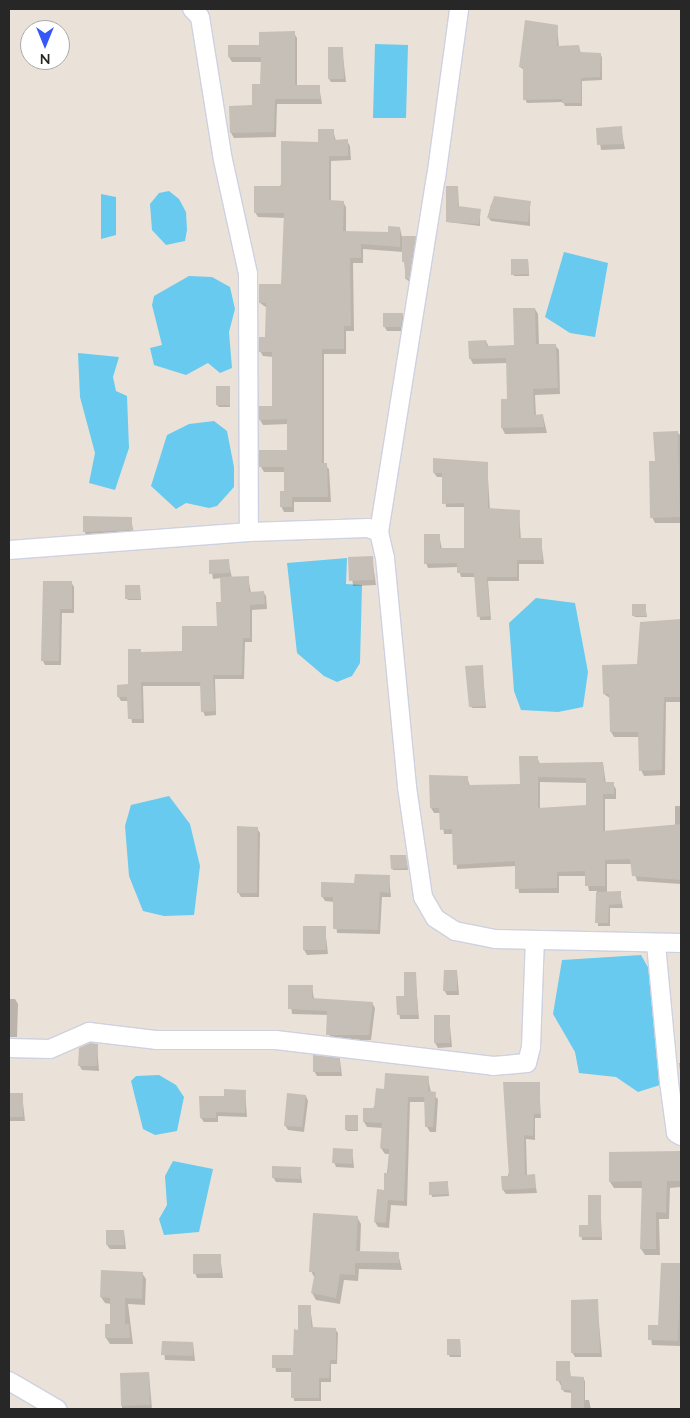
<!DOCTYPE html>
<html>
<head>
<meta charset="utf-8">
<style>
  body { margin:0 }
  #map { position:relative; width:690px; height:1418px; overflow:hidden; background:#eae2d8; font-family:Lato,sans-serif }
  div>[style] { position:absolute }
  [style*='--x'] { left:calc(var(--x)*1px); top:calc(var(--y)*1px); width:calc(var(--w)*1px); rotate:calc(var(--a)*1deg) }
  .water>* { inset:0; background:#68caee }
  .shadow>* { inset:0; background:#0003 }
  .building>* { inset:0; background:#c5bfb8 }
  .roads { filter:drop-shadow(1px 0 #cdd1e0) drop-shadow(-1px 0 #cdd1e0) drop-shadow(0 1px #cdd1e0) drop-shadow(0 -1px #cdd1e0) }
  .street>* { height:18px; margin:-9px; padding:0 9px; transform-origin:9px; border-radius:9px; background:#fff }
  span { translate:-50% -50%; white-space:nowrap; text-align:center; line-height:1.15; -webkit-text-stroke:4px #fff; paint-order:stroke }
  .frame { position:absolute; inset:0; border:10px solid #272727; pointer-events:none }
  .north { position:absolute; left:20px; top:20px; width:50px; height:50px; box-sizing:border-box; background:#fff; border:1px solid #a9a9a9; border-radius:50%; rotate:180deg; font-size:14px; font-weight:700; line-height:20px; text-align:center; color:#272727 }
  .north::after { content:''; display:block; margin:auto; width:18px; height:22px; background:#3458fa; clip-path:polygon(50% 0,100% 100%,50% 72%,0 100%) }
</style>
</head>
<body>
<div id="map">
  <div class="water">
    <div style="clip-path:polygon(375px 44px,408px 45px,406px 118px,373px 118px)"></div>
    <div style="clip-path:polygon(169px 191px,179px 199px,186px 212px,187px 230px,185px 241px,166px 245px,152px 230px,150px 204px,159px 193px)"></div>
    <div style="clip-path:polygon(101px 194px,116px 197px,116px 235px,101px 239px)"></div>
    <div style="clip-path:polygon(564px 252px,608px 263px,595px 337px,570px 333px,545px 317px)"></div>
    <div style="clip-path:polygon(189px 276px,212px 277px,230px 287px,235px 309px,229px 332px,232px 368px,220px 373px,208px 363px,186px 375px,154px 365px,150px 348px,162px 345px,152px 305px,154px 296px)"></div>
    <div style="clip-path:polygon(78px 353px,119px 357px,113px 377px,116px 391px,127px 396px,129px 448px,115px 490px,89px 483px,95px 453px,80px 397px)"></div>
    <div style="clip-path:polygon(214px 421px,227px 431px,234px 467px,234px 487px,217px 506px,209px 508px,186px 503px,176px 509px,151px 486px,167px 435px,189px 424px)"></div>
    <div style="clip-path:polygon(347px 558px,346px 584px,362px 585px,360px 663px,352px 676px,337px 682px,324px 676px,297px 653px,287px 563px)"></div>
    <div style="clip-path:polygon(536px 598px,575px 603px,588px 672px,583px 707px,558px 712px,521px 710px,514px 691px,509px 623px)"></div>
    <div style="clip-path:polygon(169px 796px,190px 824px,200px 866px,194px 915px,164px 916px,143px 911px,129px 876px,125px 826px,131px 805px)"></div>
    <div style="clip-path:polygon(641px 955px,653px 976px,660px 1085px,638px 1092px,616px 1077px,579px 1073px,575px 1052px,553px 1014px,562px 960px)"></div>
    <div style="clip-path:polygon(159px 1075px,176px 1085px,184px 1097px,177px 1131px,155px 1135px,143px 1129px,131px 1081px,136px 1076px)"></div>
    <div style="clip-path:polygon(173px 1161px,213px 1169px,199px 1232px,164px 1235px,159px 1219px,167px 1205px,165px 1176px)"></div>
  </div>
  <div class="shadow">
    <div style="clip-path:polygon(557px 26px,559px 47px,579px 47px,581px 53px,600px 54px,602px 57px,602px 80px,582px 81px,582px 106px,565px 106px,563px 102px,527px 103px,525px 99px,524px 70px,520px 67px)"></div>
    <div style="clip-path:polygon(294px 33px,297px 38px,297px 86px,319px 86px,322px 104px,277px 104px,276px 137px,234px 138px,231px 133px,253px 106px,262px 85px,262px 62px,232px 62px,229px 57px)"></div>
    <div style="clip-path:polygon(342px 48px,346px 82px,331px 82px,329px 79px)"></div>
    <div style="clip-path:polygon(621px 128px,625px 149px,601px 150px,598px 129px)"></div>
    <div style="clip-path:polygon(333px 130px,336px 141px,347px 141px,350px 146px,351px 160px,331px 161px,331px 202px,343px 202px,346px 207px,346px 232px,389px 234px,400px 228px,402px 237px,415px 237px,417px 241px,411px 283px,406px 279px,403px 252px,363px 249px,363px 263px,353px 263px,354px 331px,346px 331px,346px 354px,324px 354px,324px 464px,329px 469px,331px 502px,294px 502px,294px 512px,284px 512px,281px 506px,286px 492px,286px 472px,264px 472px,261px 467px,288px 451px,288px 424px,263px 425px,260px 420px,260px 408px,273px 407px,273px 357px,263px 356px,260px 351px,267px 339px,267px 308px,260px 303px,282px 285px,285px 218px,258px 217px,255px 212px)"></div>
    <div style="clip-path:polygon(458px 187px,459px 207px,480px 210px,480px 226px,447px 222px)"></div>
    <div style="clip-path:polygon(530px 202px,530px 226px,491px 221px,488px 217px,491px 204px)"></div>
    <div style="clip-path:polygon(528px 260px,529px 276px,514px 276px,513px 274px)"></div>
    <div style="clip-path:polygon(535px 309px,538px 314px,539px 345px,555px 345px,559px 350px,560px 394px,535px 395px,536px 416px,543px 416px,547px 433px,505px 434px,502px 428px,503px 400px,509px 400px,507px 363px,473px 364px,470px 358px,486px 341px,489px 347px,516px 346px)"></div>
    <div style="clip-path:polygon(403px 315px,404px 331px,387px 331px,384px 326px)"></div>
    <div style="clip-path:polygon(229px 387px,230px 407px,219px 407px,217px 405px)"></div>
    <div style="clip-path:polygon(677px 432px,681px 436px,681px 523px,655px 523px,652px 517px,656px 462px)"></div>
    <div style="clip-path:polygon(487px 463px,490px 510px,519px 512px,521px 540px,541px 540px,544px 564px,519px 564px,519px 581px,488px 581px,491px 620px,480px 620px,475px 577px,461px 577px,458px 567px,428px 568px,426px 563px,439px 535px,442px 549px,465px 549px,465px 507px,446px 507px,443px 477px,437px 477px,434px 473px)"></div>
    <div style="clip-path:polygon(131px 519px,134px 534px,87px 536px,84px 531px)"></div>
    <div style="clip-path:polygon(372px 558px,376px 585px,353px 586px,350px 559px)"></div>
    <div style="clip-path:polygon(228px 560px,232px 578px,248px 577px,251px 593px,263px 592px,266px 596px,267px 609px,252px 610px,252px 642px,245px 642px,244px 679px,215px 679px,216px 715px,205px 716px,203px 711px,202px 686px,143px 686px,144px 723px,132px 723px,129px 701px,121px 701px,118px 696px,129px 685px,140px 650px,142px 654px,183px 652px,218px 628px,222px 603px,221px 578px,213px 579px,210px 561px)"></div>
    <div style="clip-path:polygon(44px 582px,71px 582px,74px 587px,74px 613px,62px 613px,61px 665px,45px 665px,43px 661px)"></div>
    <div style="clip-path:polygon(140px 586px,141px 600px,128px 600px,126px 598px)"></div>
    <div style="clip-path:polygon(645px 605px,647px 617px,635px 617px,633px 615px)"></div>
    <div style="clip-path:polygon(482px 666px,486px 708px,472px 708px,471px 706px)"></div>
    <div style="clip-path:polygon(622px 669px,681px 670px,681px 702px,666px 702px,665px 775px,644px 776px,641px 770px,640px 737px,614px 737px,611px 732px,611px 699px,604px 694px)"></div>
    <div style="clip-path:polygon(evenodd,537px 757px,540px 764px,603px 763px,606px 784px,613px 784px,616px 789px,616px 799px,605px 799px,605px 832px,675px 825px,675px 806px,681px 806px,681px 884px,637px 881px,632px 864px,607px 864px,607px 893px,620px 892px,623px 908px,610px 908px,610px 926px,598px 926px,597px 891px,589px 891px,586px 876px,559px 876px,559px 893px,519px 893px,516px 866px,457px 869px,453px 834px,444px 834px,441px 813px,434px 813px,431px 808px,467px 777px,470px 786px,521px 785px,537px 757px,540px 782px,587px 783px,587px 806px,540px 809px,540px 782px)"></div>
    <div style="clip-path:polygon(257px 828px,260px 833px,259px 897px,241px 897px,238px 892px)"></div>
    <div style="clip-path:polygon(405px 856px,408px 870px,393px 870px,392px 868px)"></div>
    <div style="clip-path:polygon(389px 877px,391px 897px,382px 897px,380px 934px,337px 933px,334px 902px,325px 901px,322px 896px)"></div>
    <div style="clip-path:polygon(325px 928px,328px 954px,307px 955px,304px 950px)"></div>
    <div style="clip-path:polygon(457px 971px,459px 995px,447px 995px,444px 990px)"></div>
    <div style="clip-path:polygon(415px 973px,419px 1019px,400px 1019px,398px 997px,405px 997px)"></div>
    <div style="clip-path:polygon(289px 986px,312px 986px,314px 999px,372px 1003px,375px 1008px,371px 1040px,330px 1040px,328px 1015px,292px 1014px)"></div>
    <div style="clip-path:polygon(9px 999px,15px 999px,18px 1004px,17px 1037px,9px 1037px)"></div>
    <div style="clip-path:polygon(449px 1016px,452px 1047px,438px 1048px,435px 1043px)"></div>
    <div style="clip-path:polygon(97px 1045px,99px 1071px,82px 1070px,79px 1065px)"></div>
    <div style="clip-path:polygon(340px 1060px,342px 1076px,317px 1076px,314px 1071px)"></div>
    <div style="clip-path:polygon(679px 1063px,681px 1063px,681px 1080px)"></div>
    <div style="clip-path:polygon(428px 1078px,431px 1093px,438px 1099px,436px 1132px,430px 1132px,427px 1127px,425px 1102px,410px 1102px,407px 1206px,391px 1205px,389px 1228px,378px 1227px,375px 1222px,385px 1191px,389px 1154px,385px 1154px,381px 1148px,383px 1128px,367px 1127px,364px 1122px,385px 1090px)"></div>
    <div style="clip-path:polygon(539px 1083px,541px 1118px,535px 1118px,535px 1140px,526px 1139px,527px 1176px,534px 1176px,537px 1193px,506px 1194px,503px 1190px)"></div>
    <div style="clip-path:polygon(245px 1091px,247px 1117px,218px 1116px,218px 1122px,204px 1122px,201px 1118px,225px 1097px)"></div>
    <div style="clip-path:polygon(9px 1094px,22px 1094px,25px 1121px,9px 1121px)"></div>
    <div style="clip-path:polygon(306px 1096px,308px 1101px,304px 1132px,288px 1130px,285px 1125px)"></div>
    <div style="clip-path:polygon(357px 1116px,358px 1131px,347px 1131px,346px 1129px)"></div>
    <div style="clip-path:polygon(352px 1150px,354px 1168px,336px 1167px,334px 1162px)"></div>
    <div style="clip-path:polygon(681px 1153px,681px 1187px,670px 1188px,669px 1219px,659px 1219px,660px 1255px,645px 1255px,641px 1249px,643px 1188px,614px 1188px,610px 1182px,610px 1154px)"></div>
    <div style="clip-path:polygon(300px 1168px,302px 1183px,276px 1182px,273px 1177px)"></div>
    <div style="clip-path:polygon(430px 1184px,448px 1185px,449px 1196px,432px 1197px)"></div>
    <div style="clip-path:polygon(600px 1196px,602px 1240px,582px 1240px,580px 1226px,590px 1226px)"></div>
    <div style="clip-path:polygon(357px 1217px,361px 1224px,360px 1252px,398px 1253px,402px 1270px,359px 1269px,358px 1281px,344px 1280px,340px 1304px,316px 1300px,312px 1293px,315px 1279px,311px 1271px)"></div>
    <div style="clip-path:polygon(124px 1231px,126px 1249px,110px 1249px,107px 1245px)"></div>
    <div style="clip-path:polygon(220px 1255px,223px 1278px,197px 1278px,195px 1273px)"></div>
    <div style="clip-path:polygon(681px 1264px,680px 1346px,652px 1345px,649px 1326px,659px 1327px)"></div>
    <div style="clip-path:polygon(142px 1273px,146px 1279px,145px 1305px,128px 1304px,133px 1344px,110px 1344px,106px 1338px,111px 1325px,111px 1304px,105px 1303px,101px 1297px)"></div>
    <div style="clip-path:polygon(597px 1300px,602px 1357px,575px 1357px,572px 1352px)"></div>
    <div style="clip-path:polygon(310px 1306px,313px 1328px,335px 1329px,338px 1333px,337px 1364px,331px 1364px,331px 1382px,321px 1382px,321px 1401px,294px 1401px,292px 1372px,276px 1372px,274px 1356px,295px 1356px,299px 1331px)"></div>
    <div style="clip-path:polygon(460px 1340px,461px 1357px,450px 1357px,449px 1355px)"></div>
    <div style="clip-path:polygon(163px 1342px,193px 1343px,195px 1361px,165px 1360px)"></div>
    <div style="clip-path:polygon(569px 1362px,571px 1378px,583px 1378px,585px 1381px,585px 1400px,589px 1400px,591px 1409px,572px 1409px,572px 1393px,564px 1392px,558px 1380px)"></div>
    <div style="clip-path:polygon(149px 1373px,152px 1409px,122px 1409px,121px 1374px)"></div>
  </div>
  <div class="building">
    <div style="clip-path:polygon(525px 20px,558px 25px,557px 46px,579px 45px,580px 52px,601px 53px,600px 77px,581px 78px,581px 103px,562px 103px,562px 99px,523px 100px,523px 67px,519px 67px)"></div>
    <div style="clip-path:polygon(295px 31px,295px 85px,320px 85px,320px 99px,275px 99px,274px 132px,230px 133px,229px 106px,252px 105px,252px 84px,260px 84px,261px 57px,228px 57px,228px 45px,259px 45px,259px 32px)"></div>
    <div style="clip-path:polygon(328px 47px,343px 47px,344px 79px,328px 79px)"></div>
    <div style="clip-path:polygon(622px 126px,623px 144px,597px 145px,596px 128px)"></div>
    <div style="clip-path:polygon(318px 129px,334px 129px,334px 140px,348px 139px,348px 156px,329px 156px,329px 200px,344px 201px,343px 231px,388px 232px,388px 226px,400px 227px,400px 247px,361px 244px,361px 258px,350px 258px,351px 326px,344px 326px,344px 349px,322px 349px,322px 463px,327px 463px,328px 497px,292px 497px,292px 507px,280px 507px,280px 491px,284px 491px,284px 467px,259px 467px,259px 450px,287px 450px,287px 419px,259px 420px,259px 406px,272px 406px,272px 352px,259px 352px,259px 337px,265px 337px,266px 303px,259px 303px,259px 284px,281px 284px,284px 213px,254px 213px,254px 186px,281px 186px,281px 141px,318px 142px)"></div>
    <div style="clip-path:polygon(446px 186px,458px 186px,458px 206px,481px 209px,479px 224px,446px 222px)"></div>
    <div style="clip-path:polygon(494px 196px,531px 201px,528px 222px,487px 218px)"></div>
    <div style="clip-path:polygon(402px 236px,416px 236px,409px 279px,405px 279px,405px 262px,402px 262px)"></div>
    <div style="clip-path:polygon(511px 259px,528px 259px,529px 274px,511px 275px)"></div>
    <div style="clip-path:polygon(513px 308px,535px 308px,536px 344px,556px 344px,558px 388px,533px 389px,534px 415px,543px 414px,544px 427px,501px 428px,501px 399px,507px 399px,506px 358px,469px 359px,468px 341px,486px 340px,487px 346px,514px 345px)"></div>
    <div style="clip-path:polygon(383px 313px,403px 313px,401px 327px,383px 327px)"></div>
    <div style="clip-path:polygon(216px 386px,230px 386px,230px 405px,216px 405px)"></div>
    <div style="clip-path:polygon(678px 431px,680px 517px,650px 518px,649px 461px,655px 461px,653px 432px)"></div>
    <div style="clip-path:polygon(433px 458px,488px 462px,488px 508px,520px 510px,519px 538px,542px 538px,542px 560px,517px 560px,517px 577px,487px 577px,490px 616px,477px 617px,474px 573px,457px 573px,457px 563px,424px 564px,424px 534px,440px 534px,440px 548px,464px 548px,464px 503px,442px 504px,442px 473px,433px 473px)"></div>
    <div style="clip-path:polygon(83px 516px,132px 517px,132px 530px,83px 532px)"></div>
    <div style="clip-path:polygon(373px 556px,374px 580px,349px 581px,348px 557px)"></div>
    <div style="clip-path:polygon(229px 559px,230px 573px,209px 574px,209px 560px)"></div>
    <div style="clip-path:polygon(249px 576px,249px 592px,264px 591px,265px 604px,250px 605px,250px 638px,243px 638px,242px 675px,213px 675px,215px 711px,201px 712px,200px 682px,141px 682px,142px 719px,128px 719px,127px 697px,117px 697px,117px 685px,128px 684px,128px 649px,141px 649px,141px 652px,182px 651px,182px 626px,217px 626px,216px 602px,221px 602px,220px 577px)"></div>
    <div style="clip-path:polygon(43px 581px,72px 581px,72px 609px,60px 609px,59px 661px,41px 661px)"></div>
    <div style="clip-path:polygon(125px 585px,140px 585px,140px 599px,125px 599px)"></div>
    <div style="clip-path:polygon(632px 604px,646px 604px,646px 616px,632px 616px)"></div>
    <div style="clip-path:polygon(681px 619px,681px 697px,664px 697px,662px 770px,639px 771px,638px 732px,610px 732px,609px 694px,603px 694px,602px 665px,637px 664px,640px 622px)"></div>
    <div style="clip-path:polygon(483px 665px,485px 706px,469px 707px,465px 666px)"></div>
    <div style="clip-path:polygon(evenodd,519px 756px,538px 756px,538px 763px,603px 762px,604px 782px,614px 782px,614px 794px,603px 794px,603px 831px,681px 824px,681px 880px,632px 876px,630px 859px,605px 860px,605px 886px,585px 886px,585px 871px,557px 872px,557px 888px,515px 889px,515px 861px,453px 865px,452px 829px,440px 830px,439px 808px,430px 808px,429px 775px,468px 776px,468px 785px,520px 784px,519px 756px,538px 777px,586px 778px,586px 805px,538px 808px,538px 777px)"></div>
    <div style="clip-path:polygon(237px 826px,258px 827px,257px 893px,237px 893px)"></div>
    <div style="clip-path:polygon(390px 855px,406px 855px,408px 868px,391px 869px)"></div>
    <div style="clip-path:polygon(355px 874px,390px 875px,389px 893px,380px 892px,378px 930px,333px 929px,333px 897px,321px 897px,321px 882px,354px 883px)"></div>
    <div style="clip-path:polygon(621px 891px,621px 904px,609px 905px,608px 923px,595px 923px,596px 892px)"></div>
    <div style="clip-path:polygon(303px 926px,326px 926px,326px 950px,303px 950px)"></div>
    <div style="clip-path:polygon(444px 970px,457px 970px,457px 991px,443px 991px)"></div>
    <div style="clip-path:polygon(404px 972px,416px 972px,418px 1015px,397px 1015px,396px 996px,404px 996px)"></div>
    <div style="clip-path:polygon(288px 985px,313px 985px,312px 998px,373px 1002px,369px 1035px,326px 1035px,327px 1011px,288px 1009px)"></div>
    <div style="clip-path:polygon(434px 1015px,450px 1015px,450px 1043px,434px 1043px)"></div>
    <div style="clip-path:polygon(90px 1043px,98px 1044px,97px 1066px,78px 1066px,79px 1048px)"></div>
    <div style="clip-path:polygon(313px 1055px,340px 1058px,340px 1072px,313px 1072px)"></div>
    <div style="clip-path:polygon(385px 1073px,429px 1076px,428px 1091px,436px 1092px,433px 1127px,425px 1127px,424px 1097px,408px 1097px,404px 1201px,388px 1200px,386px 1223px,374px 1222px,377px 1189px,384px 1190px,384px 1173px,388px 1173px,389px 1149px,380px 1148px,382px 1123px,363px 1122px,363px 1108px,374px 1108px,376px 1088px,384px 1089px)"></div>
    <div style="clip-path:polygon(503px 1082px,540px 1082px,540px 1114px,534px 1114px,533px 1136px,524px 1135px,525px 1175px,535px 1174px,536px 1188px,502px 1190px,501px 1176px,509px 1176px)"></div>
    <div style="clip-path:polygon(224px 1089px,246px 1090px,245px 1113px,216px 1112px,216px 1118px,200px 1118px,199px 1096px,224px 1096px)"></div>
    <div style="clip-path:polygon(9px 1093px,23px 1093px,23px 1117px,9px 1117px)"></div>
    <div style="clip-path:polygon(287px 1093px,306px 1095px,302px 1127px,284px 1126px)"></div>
    <div style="clip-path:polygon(345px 1115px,358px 1115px,358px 1130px,345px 1130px)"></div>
    <div style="clip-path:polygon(333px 1148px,353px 1149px,352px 1164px,332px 1163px)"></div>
    <div style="clip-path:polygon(681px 1151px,681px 1181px,667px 1181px,666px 1213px,656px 1212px,656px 1249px,640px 1249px,642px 1181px,609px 1182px,609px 1152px)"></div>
    <div style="clip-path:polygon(272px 1166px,301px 1167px,300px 1179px,272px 1178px)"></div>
    <div style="clip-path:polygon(448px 1181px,448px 1194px,429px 1195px,429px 1182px)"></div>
    <div style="clip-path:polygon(588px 1195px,601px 1195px,601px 1237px,579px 1237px,579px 1225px,588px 1225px)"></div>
    <div style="clip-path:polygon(313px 1213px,358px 1216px,356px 1251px,399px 1252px,399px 1263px,355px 1263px,355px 1275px,340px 1274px,336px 1298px,311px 1293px,315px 1272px,309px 1272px)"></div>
    <div style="clip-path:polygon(106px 1230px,124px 1230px,124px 1245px,106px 1245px)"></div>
    <div style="clip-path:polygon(193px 1254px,221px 1254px,221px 1273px,193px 1274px)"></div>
    <div style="clip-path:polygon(661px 1263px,681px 1263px,678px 1341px,648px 1340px,648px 1325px,658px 1325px)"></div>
    <div style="clip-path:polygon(101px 1270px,143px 1272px,142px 1299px,125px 1298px,125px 1324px,129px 1324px,130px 1338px,105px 1338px,105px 1324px,110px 1324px,110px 1298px,100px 1297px)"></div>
    <div style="clip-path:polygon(598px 1299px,600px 1353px,571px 1353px,571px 1300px)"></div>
    <div style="clip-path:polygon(298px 1305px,311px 1305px,311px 1327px,336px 1328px,336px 1360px,330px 1360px,329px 1378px,319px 1378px,319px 1398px,291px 1398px,291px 1368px,272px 1368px,272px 1355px,293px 1355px,294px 1329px,298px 1330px)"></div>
    <div style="clip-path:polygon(447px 1339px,460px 1339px,461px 1355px,447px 1355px)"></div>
    <div style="clip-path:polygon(162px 1341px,193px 1342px,193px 1356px,161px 1355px)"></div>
    <div style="clip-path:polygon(556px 1361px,570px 1361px,570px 1376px,584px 1377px,584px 1409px,571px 1409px,571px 1390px,561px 1390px,561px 1381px,556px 1381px)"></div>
    <div style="clip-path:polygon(149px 1372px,150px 1405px,121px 1406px,120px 1373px)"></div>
  </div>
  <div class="roads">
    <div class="street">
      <div style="--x:192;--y:9;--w:11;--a:45"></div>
      <div style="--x:200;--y:17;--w:145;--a:80.9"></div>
      <div style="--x:223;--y:160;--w:117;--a:77.6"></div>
      <div style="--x:248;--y:274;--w:258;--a:89.8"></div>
      <div style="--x:379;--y:532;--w:359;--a:-80.9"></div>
      <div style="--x:436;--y:178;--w:171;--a:-82.2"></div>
      <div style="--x:9;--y:550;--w:241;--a:-4.3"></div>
      <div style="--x:249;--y:532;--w:119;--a:-1.9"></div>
      <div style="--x:368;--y:528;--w:12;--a:20"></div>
      <div style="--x:379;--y:532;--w:27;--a:77"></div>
      <div style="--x:385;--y:558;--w:230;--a:84.5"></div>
      <div style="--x:407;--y:787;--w:111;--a:81.7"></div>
      <div style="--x:423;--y:897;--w:24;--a:60"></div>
      <div style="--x:435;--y:918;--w:24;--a:33"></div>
      <div style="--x:455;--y:931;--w:41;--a:11.3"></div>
      <div style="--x:495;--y:939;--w:186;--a:1.2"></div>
      <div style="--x:656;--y:944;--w:139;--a:84.6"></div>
      <div style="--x:669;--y:1082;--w:51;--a:82.2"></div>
      <div style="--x:676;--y:1133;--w:6;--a:31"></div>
      <div style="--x:9;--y:1048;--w:41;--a:1.4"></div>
      <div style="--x:50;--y:1049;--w:43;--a:-23.6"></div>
      <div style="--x:89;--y:1032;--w:67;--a:6.8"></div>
      <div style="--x:156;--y:1040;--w:120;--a:0"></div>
      <div style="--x:276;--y:1040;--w:219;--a:6.8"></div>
      <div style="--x:493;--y:1066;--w:34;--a:-5"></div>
      <div style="--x:527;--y:1063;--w:16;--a:-76"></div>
      <div style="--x:531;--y:1047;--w:107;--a:-87.9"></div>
      <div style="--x:9;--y:1381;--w:56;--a:30.3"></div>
    </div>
  </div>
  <div class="frame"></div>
  <div class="north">N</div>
</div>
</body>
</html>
